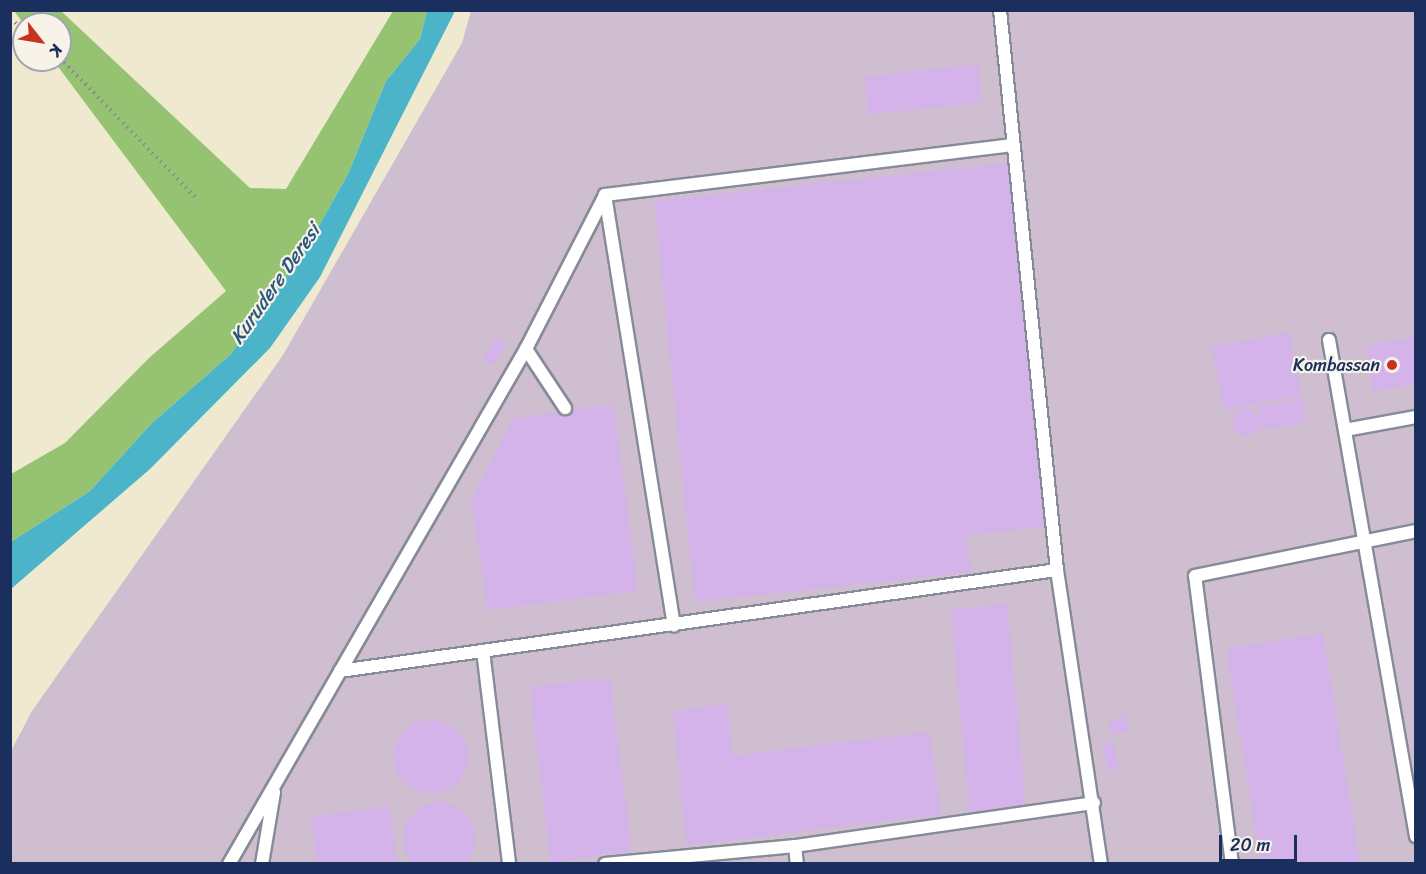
<!DOCTYPE html>
<html>
<head>
<meta charset="utf-8">
<style>
  body { margin:0 }
  #map { position:relative; width:1426px; height:874px; overflow:hidden; background:#efe9d0; font-family:Sriracha,sans-serif }
  div>[style] { position:absolute }
  [style*='--x'] { left:calc(var(--x)*1px); top:calc(var(--y)*1px); width:calc(var(--w)*1px); rotate:calc(var(--a)*1deg) }
  .industrial>* { inset:0; background:#cfbdd0 }
  .green>* { inset:0; background:#96c371 }
  .water>* { inset:0; background:#4bb4c9 }
  .building>* { inset:0; background:#d4b3ea }
  .round { border-radius:50% }
  .path>* { height:4px; margin-top:-2px; transform-origin:0; background:repeating-linear-gradient(90deg,#858c97 0 1.5px,transparent 0 6px) }
  .roads { filter:drop-shadow(2px 0 #858c97) drop-shadow(-2px 0 #858c97) drop-shadow(0 2px #858c97) drop-shadow(0 -2px #858c97) }
  .service>* { height:12px; margin:-6px; padding:0 6px; transform-origin:6px; border-radius:6px; background:#fff }
  .dots>* { width:16px; height:16px; translate:-50% -50%; box-sizing:border-box; border:3px solid #f7f3e8; border-radius:50% }
  span { translate:-50% -50%; white-space:nowrap; text-align:center; line-height:1.15; -webkit-text-stroke:4.5px #f7f3e8; paint-order:stroke }
  .poi-label { font-size:18px; color:#1b2f5e }
  .right { translate:-100% -50%; text-align:right }
  .water-label { font-size:20px; color:#29577e; font-style:italic }
  .frame { position:absolute; inset:0; border:12px solid #1b2f5e; pointer-events:none }
  .north { position:absolute; left:12px; top:12px; width:60px; height:60px; box-sizing:border-box; background:#f7f3e8; border:2px solid #9fa5b1; border-radius:50%; rotate:121deg; font-size:16px; font-weight:700; line-height:24px; text-align:center; color:#1b2f5e }
  .north::after { content:''; display:block; margin:auto; width:21px; height:27px; background:#c8321e; clip-path:polygon(50% 0,100% 100%,50% 72%,0 100%) }
  .scale { position:absolute; left:1219px; top:835px; width:78px; height:27px; box-sizing:border-box; border:3px solid #1b2f5e; border-top:0; padding-left:8px; font-size:18px; line-height:21px; white-space:nowrap; color:#1b2f5e; -webkit-text-stroke:4px #f7f3e8; paint-order:stroke }
</style>
</head>
<body>
<div id="map">
  <div class="industrial">
    <div style="clip-path:polygon(471px 11px,1415px 11px,1415px 863px,11px 864px,11px 751px,32px 711px,283px 355px,462px 43px)"></div>
  </div>
  <div class="green">
    <div style="clip-path:polygon(14px 11px,61px 11px,250px 188px,286px 189px,393px 11px,427px 11px,420px 39px,386px 81px,348px 174px,306px 249px,231px 354px,151px 424px,90px 491px,11px 542px,11px 474px,65px 443px,149px 358px,226px 291px,53px 60px,60px 60px,60px 24px,24px 24px)"></div>
  </div>
  <div class="water">
    <div style="clip-path:polygon(427px 11px,455px 11px,320px 277px,270px 348px,150px 469px,11px 589px,11px 542px,90px 491px,151px 424px,231px 354px,306px 249px,348px 174px,386px 81px,420px 39px)"></div>
  </div>
  <div class="building">
    <div style="clip-path:polygon(978px 64px,982px 102px,868px 115px,864px 77px)"></div>
    <div style="clip-path:polygon(1008px 163px,1045px 527px,967px 535px,971px 572px,695px 602px,654px 201px)"></div>
    <div style="clip-path:polygon(1290px 332px,1301px 396px,1224px 410px,1212px 347px)"></div>
    <div style="clip-path:polygon(496px 337px,506px 343px,493px 365px,483px 360px)"></div>
    <div style="clip-path:polygon(1416px 337px,1416px 384px,1373px 391px,1365px 346px)"></div>
    <div style="clip-path:polygon(1303px 399px,1306px 422px,1261px 430px,1259px 421px,1256px 432px,1244px 437px,1233px 429px,1233px 415px,1240px 410px,1249px 409px,1259px 419px,1257px 407px)"></div>
    <div style="clip-path:polygon(614px 405px,638px 591px,487px 610px,472px 499px,513px 418px)"></div>
    <div style="clip-path:polygon(1007px 604px,1026px 806px,969px 812px,951px 609px)"></div>
    <div style="clip-path:polygon(1323px 633px,1360px 864px,1261px 864px,1226px 649px)"></div>
    <div style="clip-path:polygon(610px 678px,632px 850px,551px 863px,530px 687px)"></div>
    <div style="clip-path:polygon(726px 703px,733px 756px,929px 732px,941px 814px,686px 846px,673px 712px)"></div>
    <div style="clip-path:polygon(1125px 715px,1128px 732px,1111px 734px,1109px 722px)"></div>
    <div class="round" style="left:394px;top:720px;width:74px;height:74px"></div>
    <div style="clip-path:polygon(1113px 741px,1119px 768px,1108px 771px,1102px 744px)"></div>
    <div style="clip-path:polygon(443px 801px,464px 811px,471px 820px,476px 842px,472px 855px,465px 864px,412px 864px,403px 847px,405px 823px,421px 806px)"></div>
    <div style="clip-path:polygon(389px 806px,397px 864px,317px 864px,311px 817px)"></div>
  </div>
  <div class="path">
    <div style="--x:10;--y:19;--w:17;--a:36"></div>
    <div style="--x:60;--y:58;--w:194;--a:45.8"></div>
  </div>
  <div class="roads">
    <div class="service">
      <div style="--x:1000;--y:10;--w:563;--a:84.19"></div>
      <div style="--x:1057;--y:570;--w:297;--a:81.5"></div>
      <div style="--x:605;--y:195;--w:436;--a:80.9"></div>
      <div style="--x:605;--y:195;--w:411;--a:-7"></div>
      <div style="--x:1329;--y:340;--w:504;--a:80.05"></div>
      <div style="--x:526;--y:349;--w:71;--a:56.5"></div>
      <div style="--x:1345;--y:430;--w:72;--a:-10.4"></div>
      <div style="--x:483;--y:651;--w:215;--a:83"></div>
      <div style="--x:340;--y:671;--w:724;--a:-8.02"></div>
      <div style="--x:795;--y:846;--w:18;--a:84"></div>
      <div style="--x:229;--y:864;--w:595;--a:-60.03"></div>
      <div style="--x:526;--y:349;--w:173;--a:-62.8"></div>
      <div style="--x:262;--y:864;--w:73;--a:-80.5"></div>
      <div style="--x:605;--y:864;--w:191;--a:-5.4"></div>
      <div style="--x:795;--y:846;--w:302;--a:-8.2"></div>
      <div style="--x:1232;--y:864;--w:290;--a:-97.3"></div>
      <div style="--x:1195;--y:576;--w:226;--a:-11.5"></div>
    </div>
  </div>
  <div class="dots">
    <div style="left:1392px;top:365px;background:#c8321e"></div>
  </div>
  <div class="poi-label">
    <span class="right" style="left:1380px;top:365px">Kombassan</span>
  </div>
  <div class="water-label">
    <span style="left:275px;top:284px;rotate:-55deg">Kurudere Deresi</span>
  </div>
  <div class="frame"></div>
  <div class="north">K</div>
  <div class="scale">20 m</div>
</div>
</body>
</html>
